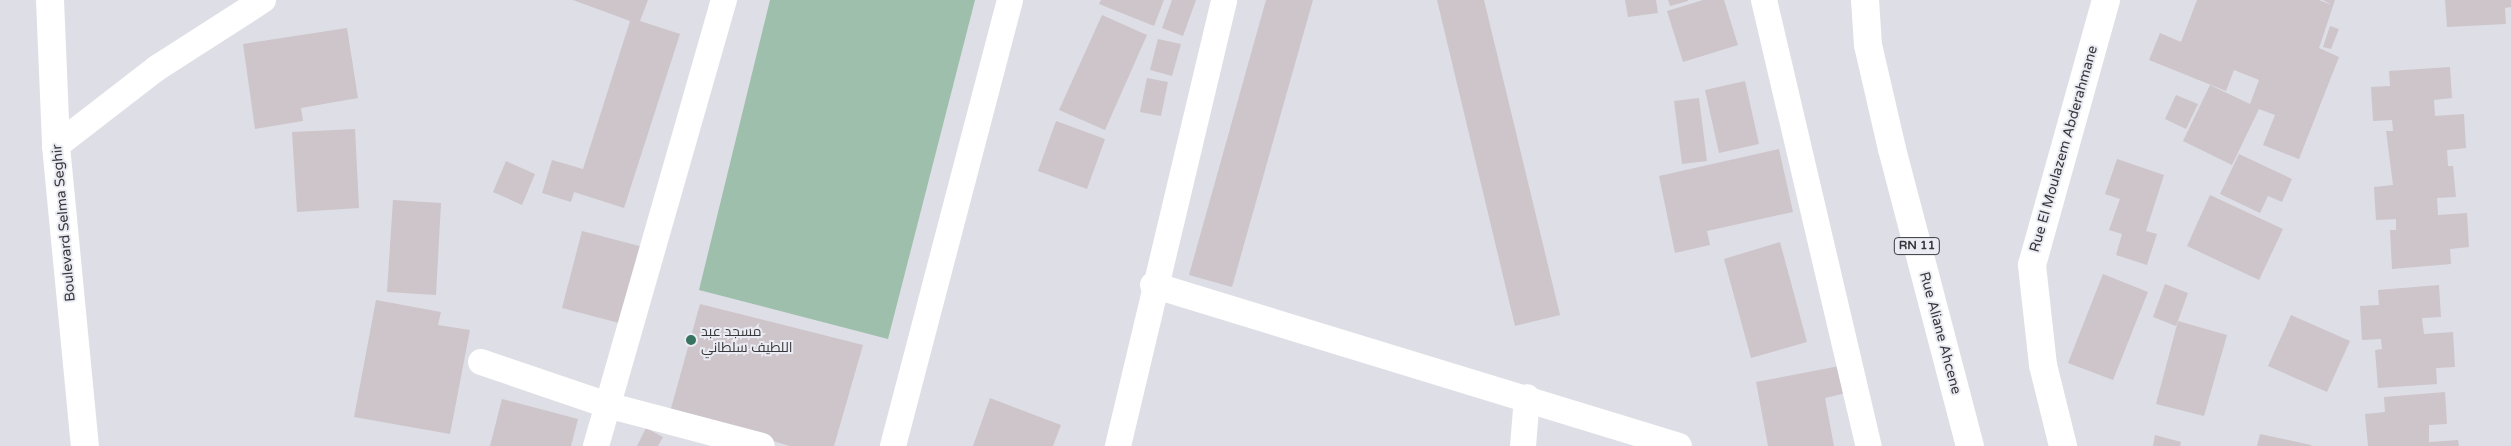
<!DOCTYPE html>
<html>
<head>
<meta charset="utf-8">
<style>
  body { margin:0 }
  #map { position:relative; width:2511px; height:446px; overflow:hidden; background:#dedee6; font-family:"Varela Round",Cairo,sans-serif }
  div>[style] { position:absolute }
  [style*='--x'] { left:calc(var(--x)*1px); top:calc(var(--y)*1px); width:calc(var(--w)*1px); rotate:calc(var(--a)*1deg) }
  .green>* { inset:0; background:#9dbfab }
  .building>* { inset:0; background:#cdc5ca }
  .minor>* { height:26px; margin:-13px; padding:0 13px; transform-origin:13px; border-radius:13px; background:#fff }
  .tertiary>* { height:28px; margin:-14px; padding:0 14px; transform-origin:14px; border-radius:14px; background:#fff }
  .secondary>* { height:28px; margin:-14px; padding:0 14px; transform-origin:14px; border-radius:14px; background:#fff }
  .primary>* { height:28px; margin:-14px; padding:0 14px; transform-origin:14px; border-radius:14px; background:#fff }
  .dots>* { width:14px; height:14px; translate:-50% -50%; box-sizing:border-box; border:2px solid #ebebf4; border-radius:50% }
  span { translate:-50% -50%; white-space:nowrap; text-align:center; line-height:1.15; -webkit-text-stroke:4px #ebebf4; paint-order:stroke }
  .shield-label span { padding:1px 4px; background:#ebebf4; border:1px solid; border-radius:4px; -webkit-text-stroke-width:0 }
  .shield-label { font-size:12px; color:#38383c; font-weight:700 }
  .street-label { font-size:14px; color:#38383c }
  .poi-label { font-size:14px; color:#38383c }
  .left { translate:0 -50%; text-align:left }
</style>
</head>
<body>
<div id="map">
  <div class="green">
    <div style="clip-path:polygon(770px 0,975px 0,888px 339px,699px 290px)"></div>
  </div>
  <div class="building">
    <div style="clip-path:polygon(573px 0,648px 0,640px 21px,680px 34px,624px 208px,574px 192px,571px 202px,542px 193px,552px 160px,583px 169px,630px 21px)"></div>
    <div style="clip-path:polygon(1101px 0,1164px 0,1154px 26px,1099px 4px)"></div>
    <div style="clip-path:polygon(1172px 0,1196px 0,1183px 36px,1162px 28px)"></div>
    <div style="clip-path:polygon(1266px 0,1313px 0,1232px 287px,1189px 275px)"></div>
    <div style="clip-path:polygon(1437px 0,1484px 0,1560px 315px,1515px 326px)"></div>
    <div style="clip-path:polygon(1625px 0,1656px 0,1658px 13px,1628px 17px)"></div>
    <div style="clip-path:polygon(1668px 0,1688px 0,1688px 1px,1670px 6px)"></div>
    <div style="clip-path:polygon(1703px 0,1724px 0,1738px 45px,1683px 62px,1667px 11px)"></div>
    <div style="clip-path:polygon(2197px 0,2319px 0,2332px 5px,2323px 0,2335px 0,2319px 48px,2339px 57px,2299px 159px,2263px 145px,2275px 115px,2259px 109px,2232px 165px,2183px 141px,2210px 85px,2250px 104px,2259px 80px,2234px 70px,2226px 91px,2149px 60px,2160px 33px,2181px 42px)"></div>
    <div style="clip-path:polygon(2445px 0,2511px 0,2511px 7px,2505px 8px,2506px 24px,2447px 27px)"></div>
    <div style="clip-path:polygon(1102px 15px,1147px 35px,1105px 130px,1059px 110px)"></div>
    <div style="clip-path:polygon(2330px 26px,2339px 29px,2331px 49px,2323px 47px)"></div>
    <div style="clip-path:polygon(347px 28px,358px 98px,301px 108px,303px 121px,255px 129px,243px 44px)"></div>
    <div style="clip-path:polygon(1158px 39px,1181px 44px,1172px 76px,1150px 70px)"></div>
    <div style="clip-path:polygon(2450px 67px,2452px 98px,2434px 100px,2435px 116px,2464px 114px,2466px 148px,2447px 150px,2448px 166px,2453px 166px,2456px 197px,2437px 198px,2438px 215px,2467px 213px,2469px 247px,2450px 249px,2451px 264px,2392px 269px,2390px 230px,2396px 230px,2396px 219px,2376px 220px,2374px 187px,2393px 185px,2386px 131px,2393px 131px,2392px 120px,2373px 121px,2371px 87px,2390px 86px,2389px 71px)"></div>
    <div style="clip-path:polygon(1147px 78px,1168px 82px,1161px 116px,1140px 112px)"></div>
    <div style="clip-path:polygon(1745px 81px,1759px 144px,1719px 153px,1705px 90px)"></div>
    <div style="clip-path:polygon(2176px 95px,2198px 104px,2186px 129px,2165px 119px)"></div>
    <div style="clip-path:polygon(1699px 98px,1707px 161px,1682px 164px,1674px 101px)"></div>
    <div style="clip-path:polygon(1056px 121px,1105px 139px,1087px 189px,1038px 171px)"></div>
    <div style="clip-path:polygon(355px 129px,359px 208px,297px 212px,292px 132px)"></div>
    <div style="clip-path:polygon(1779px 149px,1793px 212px,1707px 231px,1710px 245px,1675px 253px,1659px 176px)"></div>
    <div style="clip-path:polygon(2239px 154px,2292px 179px,2282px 202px,2268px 196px,2260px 213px,2220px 194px)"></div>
    <div style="clip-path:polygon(2117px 159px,2164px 175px,2146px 231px,2157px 234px,2147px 265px,2116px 255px,2122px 234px,2109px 230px,2120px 199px,2105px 194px)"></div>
    <div style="clip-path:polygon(506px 161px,535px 174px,522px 205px,493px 192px)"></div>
    <div style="clip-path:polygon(2210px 195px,2283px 229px,2259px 280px,2187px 246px)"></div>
    <div style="clip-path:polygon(393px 200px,441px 203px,436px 295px,387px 292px)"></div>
    <div style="clip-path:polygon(582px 231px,643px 247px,623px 324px,562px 308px)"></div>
    <div style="clip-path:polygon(1780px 242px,1807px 342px,1751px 358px,1724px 259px)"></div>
    <div style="clip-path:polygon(2103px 274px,2148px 292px,2113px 380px,2068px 363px)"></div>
    <div style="clip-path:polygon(2165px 284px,2188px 293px,2176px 326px,2153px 317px)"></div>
    <div style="clip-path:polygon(2439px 285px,2441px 317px,2422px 318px,2424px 334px,2453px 332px,2455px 367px,2436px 368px,2437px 384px,2378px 388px,2375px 350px,2382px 349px,2381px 339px,2362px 340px,2360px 306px,2379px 305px,2378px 290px)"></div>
    <div style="clip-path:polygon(376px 300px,441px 312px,438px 325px,470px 330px,450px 434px,354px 417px)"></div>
    <div style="clip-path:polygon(700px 304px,863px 345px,834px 446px,790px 446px,670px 412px)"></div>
    <div style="clip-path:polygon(2291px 315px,2350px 341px,2327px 392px,2268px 366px)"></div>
    <div style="clip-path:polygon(2178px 321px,2227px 335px,2204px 416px,2156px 404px)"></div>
    <div style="clip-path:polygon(1845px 365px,1850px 392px,1825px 398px,1834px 446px,1768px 446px,1756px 382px)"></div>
    <div style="clip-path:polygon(2445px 392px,2447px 424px,2429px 425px,2429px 442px,2458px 440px,2459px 446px,2368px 446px,2365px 414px,2385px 412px,2384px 397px)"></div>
    <div style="clip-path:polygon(990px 398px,1061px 425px,1053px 446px,973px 446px)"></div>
    <div style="clip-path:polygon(502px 399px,578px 419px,571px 446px,490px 446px)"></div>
    <div style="clip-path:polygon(646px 428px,663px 437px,658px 446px,637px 446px)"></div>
    <div style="clip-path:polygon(2260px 434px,2311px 445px,2311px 446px,2257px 446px)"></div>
    <div style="clip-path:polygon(2155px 435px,2181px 442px,2180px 446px,2153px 446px)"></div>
  </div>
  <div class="minor">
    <div style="--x:1764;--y:0;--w:458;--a:76.8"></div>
    <div style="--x:56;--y:146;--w:128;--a:-37.7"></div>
    <div style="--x:157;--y:68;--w:126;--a:-32.7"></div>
    <div style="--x:1153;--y:285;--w:550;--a:17.02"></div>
    <div style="--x:481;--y:362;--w:133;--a:18.8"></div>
    <div style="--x:607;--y:405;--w:160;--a:14.8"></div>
    <div style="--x:596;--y:446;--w:464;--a:-74"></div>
    <div style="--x:893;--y:446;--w:461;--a:-75.3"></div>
    <div style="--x:1118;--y:446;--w:458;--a:-76.6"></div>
    <div style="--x:1523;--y:446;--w:49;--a:-85.3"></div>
  </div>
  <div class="tertiary">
    <div style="--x:2063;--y:446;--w:83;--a:-103.9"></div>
    <div style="--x:2043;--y:365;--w:101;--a:-96.3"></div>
    <div style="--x:2032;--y:265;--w:275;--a:-74.4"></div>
  </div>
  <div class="secondary">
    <div style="--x:50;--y:0;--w:146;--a:87.6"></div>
    <div style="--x:56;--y:146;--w:301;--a:84.5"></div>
  </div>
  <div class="primary">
    <div style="--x:1865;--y:0;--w:45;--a:86.2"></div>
    <div style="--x:1868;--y:45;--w:107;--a:77"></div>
    <div style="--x:1892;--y:149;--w:307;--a:75.3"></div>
  </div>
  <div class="dots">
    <div style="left:691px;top:340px;background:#37735e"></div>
  </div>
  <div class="shield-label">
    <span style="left:1917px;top:246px">RN 11</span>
  </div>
  <div class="street-label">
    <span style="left:2064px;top:149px;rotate:-74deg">Rue El Moulazem Abderahmane</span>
    <span style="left:64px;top:223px;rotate:-95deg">Boulevard Selma Seghir</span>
    <span style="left:1940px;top:333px;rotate:75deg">Rue Aliane Ahcene</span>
  </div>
  <div class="poi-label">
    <span class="left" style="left:701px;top:340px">مسجد عبد<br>اللطيف سلطاني</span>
  </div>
</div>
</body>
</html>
